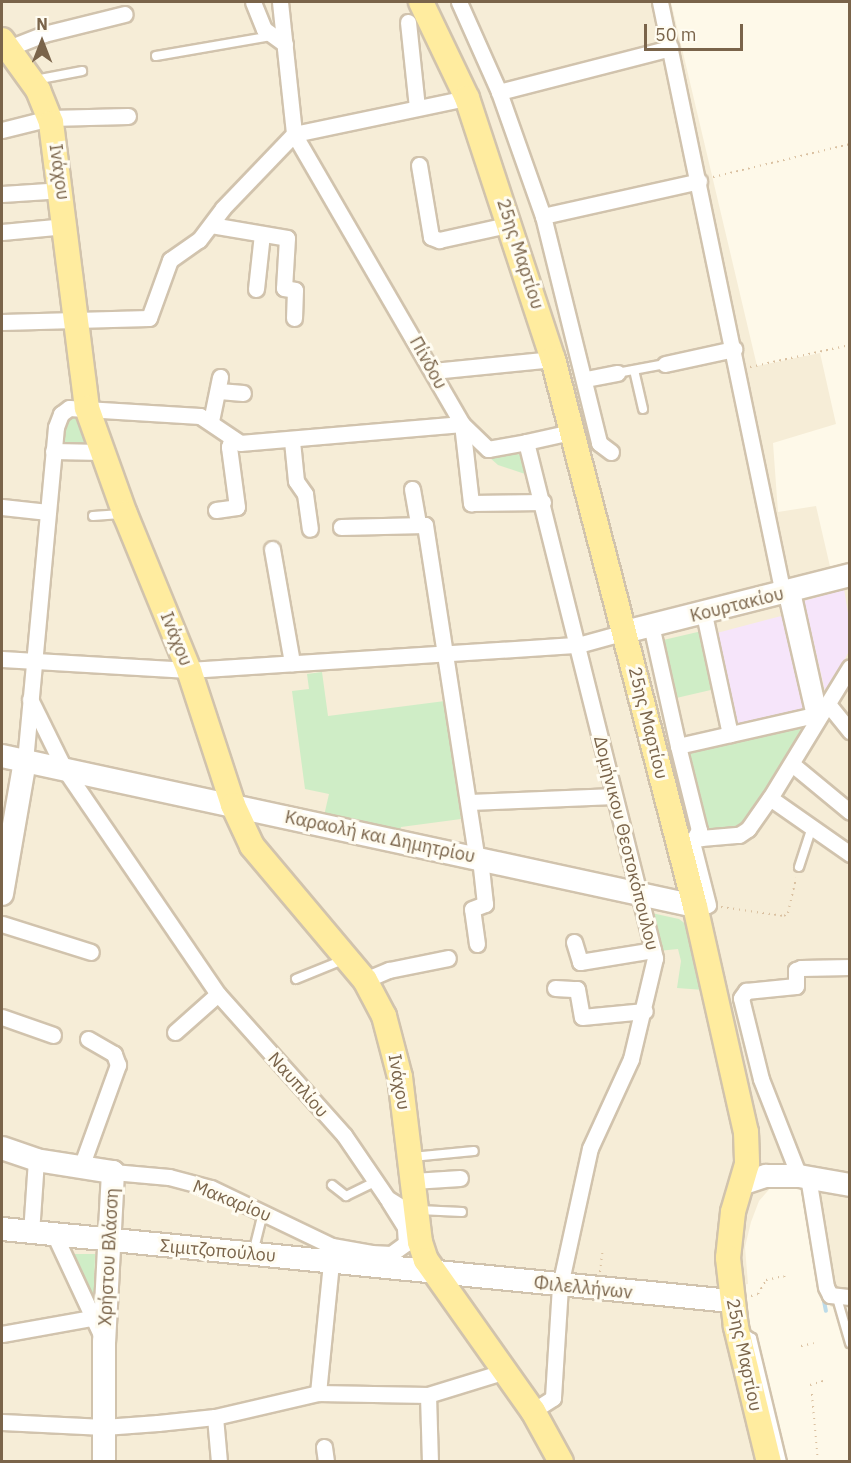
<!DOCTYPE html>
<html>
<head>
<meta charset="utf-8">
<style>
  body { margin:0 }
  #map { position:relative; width:851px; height:1463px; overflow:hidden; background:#fef9e9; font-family:"IBM Plex Sans",sans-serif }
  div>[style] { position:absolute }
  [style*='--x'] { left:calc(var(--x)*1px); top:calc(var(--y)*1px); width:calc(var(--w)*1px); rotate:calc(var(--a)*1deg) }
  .residential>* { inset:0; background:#f6edd7 }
  .education>* { inset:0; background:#f6e5fa }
  .green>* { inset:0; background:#cfedc6 }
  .stream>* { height:4px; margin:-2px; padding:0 2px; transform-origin:2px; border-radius:2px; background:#bcdbe9 }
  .path>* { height:2px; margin-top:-1px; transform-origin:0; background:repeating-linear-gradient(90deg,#dac1a1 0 1.5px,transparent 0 6px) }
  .roads { filter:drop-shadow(2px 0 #d1c3ad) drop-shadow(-2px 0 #d1c3ad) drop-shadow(0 2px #d1c3ad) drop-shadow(0 -2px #d1c3ad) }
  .lane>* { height:8px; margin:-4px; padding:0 4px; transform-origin:4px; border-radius:4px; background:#fff }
  .street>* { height:15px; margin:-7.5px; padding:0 7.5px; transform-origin:7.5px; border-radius:7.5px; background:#fff }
  .secondary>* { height:22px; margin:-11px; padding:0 11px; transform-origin:11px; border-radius:11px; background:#fff }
  .primary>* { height:24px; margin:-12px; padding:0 12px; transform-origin:12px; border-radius:12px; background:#ffec9f }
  span { translate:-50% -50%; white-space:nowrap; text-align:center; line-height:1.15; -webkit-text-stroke:6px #fffcf1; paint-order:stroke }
  .street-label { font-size:18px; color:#7a644a }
  .frame { position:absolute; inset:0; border:3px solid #7a644a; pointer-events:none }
  .north { position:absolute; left:12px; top:12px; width:60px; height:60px; -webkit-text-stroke:4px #fffcf1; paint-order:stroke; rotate:0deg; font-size:16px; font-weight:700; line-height:24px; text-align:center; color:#7a644a }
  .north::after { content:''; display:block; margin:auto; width:21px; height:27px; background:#7a644a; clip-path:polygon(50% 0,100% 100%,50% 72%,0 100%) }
  .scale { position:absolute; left:644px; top:24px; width:99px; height:27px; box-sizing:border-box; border:3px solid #7a644a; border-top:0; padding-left:8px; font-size:18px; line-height:21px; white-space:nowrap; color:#7a644a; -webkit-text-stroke:4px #fffcf1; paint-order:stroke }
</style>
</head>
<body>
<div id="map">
  <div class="residential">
    <div style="clip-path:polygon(2px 2px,671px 2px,757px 366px,820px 353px,836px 424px,773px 443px,778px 512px,816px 506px,835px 588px,849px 584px,849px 1308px,831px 1307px,824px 1295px,801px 1181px,773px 1185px,759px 1201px,751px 1222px,745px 1247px,748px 1284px,714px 1289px,760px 1461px,2px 1462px)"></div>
  </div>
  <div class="education">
    <div style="clip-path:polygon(844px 589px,849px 619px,849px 651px,829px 690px,825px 691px,804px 601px)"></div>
    <div style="clip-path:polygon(789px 614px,810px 696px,801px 699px,804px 709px,737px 726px,713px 634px)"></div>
  </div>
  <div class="green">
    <div style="clip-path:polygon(83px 417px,97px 450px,57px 449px,63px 425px,71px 418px)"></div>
    <div style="clip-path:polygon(512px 451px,522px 456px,525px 474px,498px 465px,489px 457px)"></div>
    <div style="clip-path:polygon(702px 631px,715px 689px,672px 699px,659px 641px)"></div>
    <div style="clip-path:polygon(322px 672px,328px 716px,445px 701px,461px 819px,401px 827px,399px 836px,323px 820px,329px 794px,305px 789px,292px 691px,309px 689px,307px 674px)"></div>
    <div style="clip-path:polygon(812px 719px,766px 795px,738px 830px,704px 834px,685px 749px)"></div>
    <div style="clip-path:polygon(647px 912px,679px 919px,687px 925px,704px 990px,677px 988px,681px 961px,678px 949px,658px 951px)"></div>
    <div style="clip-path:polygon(72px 1254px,95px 1254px,94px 1298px)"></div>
  </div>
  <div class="stream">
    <div style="--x:824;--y:1301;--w:10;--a:79"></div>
  </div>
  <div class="path">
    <div style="--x:713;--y:177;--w:141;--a:-13.5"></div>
    <div style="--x:750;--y:367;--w:102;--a:-12.4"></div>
    <div style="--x:721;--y:907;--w:64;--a:8.1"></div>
    <div style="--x:784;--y:916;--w:5;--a:-37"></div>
    <div style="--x:788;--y:913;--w:36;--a:-77"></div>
    <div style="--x:600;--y:1272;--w:23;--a:-83"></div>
    <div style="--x:751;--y:1296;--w:7;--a:-16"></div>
    <div style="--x:758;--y:1294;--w:16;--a:-60"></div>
    <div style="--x:766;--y:1280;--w:18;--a:-13"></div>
    <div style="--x:784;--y:1276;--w:4;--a:63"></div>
    <div style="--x:801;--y:1346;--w:13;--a:-13"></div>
    <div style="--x:810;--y:1385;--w:14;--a:-17"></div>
    <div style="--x:812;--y:1394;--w:68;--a:85"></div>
  </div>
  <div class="roads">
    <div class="lane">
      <div style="--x:156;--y:56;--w:118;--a:-9.8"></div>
      <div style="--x:35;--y:80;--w:48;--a:-10.8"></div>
      <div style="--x:634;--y:370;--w:40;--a:77"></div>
      <div style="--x:617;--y:373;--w:49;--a:-10.6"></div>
      <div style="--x:93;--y:516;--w:28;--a:-4"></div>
      <div style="--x:783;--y:595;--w:124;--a:77"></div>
      <div style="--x:799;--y:867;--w:42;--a:-72"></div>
      <div style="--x:296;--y:979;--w:51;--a:-22"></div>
      <div style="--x:412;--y:1157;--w:62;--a:-5.5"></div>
      <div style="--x:332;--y:1185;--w:18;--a:38"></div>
      <div style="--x:346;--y:1196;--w:34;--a:-26"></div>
      <div style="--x:419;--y:1210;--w:43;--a:2.7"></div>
      <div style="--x:253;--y:1253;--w:41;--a:-76"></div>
      <div style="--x:837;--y:1298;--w:47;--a:73.9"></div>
      <div style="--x:744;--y:1333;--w:9;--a:32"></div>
      <div style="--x:752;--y:1338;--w:128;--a:76.4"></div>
    </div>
    <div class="street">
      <div style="--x:253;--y:2;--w:29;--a:68"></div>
      <div style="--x:264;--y:29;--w:26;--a:36"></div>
      <div style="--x:280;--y:2;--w:133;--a:83.9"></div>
      <div style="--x:294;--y:134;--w:335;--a:59.9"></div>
      <div style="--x:462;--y:424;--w:36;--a:44"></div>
      <div style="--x:488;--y:449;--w:39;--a:-10"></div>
      <div style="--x:526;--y:442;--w:532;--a:75.96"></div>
      <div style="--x:655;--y:958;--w:104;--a:103.4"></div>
      <div style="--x:631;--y:1059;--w:98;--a:114.7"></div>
      <div style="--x:590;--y:1148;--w:141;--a:102.3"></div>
      <div style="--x:560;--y:1286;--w:112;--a:93.6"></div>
      <div style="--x:553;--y:1398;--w:24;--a:147"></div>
      <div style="--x:459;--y:2;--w:98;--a:66"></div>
      <div style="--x:499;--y:92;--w:132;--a:70.5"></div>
      <div style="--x:543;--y:216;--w:234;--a:76.1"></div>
      <div style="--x:599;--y:443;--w:15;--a:37"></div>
      <div style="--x:660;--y:2;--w:605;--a:78.26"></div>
      <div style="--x:408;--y:22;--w:86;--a:84"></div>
      <div style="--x:6;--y:49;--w:41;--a:-21.5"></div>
      <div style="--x:44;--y:34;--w:83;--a:-13.9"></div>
      <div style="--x:499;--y:92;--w:177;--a:-14.4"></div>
      <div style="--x:2;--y:130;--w:49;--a:-14"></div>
      <div style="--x:50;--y:118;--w:78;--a:-1.5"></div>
      <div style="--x:419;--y:165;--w:73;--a:80.5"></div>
      <div style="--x:431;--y:237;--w:9;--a:21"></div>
      <div style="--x:439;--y:240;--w:75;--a:-12.4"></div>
      <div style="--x:2;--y:194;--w:61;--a:-3.8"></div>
      <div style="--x:543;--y:216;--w:160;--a:-12.6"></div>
      <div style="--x:211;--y:225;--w:77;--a:9.7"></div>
      <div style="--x:287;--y:238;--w:50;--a:93.4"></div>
      <div style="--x:284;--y:288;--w:11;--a:10"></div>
      <div style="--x:295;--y:290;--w:28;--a:92"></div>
      <div style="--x:2;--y:232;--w:64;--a:-5.4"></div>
      <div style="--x:256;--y:289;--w:55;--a:-83.8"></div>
      <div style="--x:2;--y:322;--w:147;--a:-1.6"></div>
      <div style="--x:149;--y:318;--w:62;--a:-70.1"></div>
      <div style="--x:170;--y:260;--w:35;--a:-35"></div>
      <div style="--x:199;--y:240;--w:40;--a:-53"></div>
      <div style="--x:223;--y:208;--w:103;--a:-46.2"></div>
      <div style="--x:294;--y:134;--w:177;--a:-11.8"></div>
      <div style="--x:665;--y:364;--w:71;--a:-12.3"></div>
      <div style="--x:433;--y:371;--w:121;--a:-5.7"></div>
      <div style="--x:586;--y:379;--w:32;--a:-11"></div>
      <div style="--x:219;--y:391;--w:24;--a:5"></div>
      <div style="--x:211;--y:421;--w:45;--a:-78.4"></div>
      <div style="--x:292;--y:441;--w:40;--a:84.3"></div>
      <div style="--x:296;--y:481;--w:16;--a:55"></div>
      <div style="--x:305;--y:494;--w:35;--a:82"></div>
      <div style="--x:526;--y:442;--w:46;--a:-12.5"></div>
      <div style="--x:53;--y:451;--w:49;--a:1.2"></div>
      <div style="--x:412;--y:489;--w:35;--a:80"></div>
      <div style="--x:2;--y:507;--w:46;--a:6.2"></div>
      <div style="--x:216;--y:510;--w:21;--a:-8"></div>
      <div style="--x:237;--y:507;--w:61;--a:-97.6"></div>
      <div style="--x:229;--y:447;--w:9;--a:-72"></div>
      <div style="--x:341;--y:527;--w:84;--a:-1.4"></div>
      <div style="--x:425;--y:525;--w:338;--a:81.2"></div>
      <div style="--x:272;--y:549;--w:116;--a:80"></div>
      <div style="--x:704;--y:614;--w:123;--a:77.8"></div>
      <div style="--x:651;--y:625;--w:124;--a:77.4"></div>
      <div style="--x:678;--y:746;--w:145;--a:-12.8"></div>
      <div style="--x:819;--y:714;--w:126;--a:-102.4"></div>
      <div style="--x:2;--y:659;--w:187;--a:3.4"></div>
      <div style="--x:189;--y:670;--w:390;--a:-3.7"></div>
      <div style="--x:578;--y:645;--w:49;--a:-15.5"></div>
      <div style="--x:30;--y:699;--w:79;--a:63.8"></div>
      <div style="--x:65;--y:770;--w:271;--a:55.7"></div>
      <div style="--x:218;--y:994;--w:189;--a:48.2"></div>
      <div style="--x:344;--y:1135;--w:76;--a:55.7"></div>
      <div style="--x:387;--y:1198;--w:19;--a:32"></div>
      <div style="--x:403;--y:1208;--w:14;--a:8"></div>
      <div style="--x:828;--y:704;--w:35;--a:51"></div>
      <div style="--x:678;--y:746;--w:95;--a:76"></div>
      <div style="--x:701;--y:838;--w:38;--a:-5"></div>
      <div style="--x:739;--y:835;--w:11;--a:-34"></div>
      <div style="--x:748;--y:829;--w:38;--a:-55"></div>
      <div style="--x:770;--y:798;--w:153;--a:-58.6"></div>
      <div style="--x:25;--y:761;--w:335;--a:-84.7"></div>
      <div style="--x:56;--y:427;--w:14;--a:-69"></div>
      <div style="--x:61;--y:414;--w:10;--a:-37"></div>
      <div style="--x:69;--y:408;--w:131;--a:3.5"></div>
      <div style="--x:200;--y:416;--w:48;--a:34"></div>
      <div style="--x:240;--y:443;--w:223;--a:-4.9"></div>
      <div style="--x:462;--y:424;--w:80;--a:83.5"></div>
      <div style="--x:471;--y:503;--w:72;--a:-0.8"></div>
      <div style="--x:792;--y:764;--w:75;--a:39.6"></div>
      <div style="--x:770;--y:798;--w:98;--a:35"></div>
      <div style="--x:471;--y:802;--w:142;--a:-2.4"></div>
      <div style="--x:699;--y:830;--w:14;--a:120"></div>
      <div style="--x:692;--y:842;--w:65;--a:75.7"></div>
      <div style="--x:2;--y:924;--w:93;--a:17.5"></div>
      <div style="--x:574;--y:942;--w:21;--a:73"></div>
      <div style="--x:580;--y:962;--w:74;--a:-9.3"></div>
      <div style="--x:477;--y:944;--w:35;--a:-98"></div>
      <div style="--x:472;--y:909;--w:14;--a:-21"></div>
      <div style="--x:485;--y:904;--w:45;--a:-96.3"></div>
      <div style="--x:365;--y:980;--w:26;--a:-23"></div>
      <div style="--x:389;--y:970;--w:60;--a:-11.5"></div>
      <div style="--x:555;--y:988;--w:22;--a:3"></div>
      <div style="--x:577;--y:989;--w:28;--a:80"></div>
      <div style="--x:582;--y:1017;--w:63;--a:-5.4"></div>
      <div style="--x:2;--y:1017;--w:54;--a:19.4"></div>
      <div style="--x:175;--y:1032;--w:57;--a:-41.5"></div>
      <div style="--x:81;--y:1167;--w:109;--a:-70.1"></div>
      <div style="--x:118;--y:1065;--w:12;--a:-110"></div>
      <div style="--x:114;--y:1054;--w:30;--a:-150"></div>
      <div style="--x:113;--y:1172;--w:56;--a:5.1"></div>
      <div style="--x:169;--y:1177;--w:43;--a:14.7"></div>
      <div style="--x:211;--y:1188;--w:134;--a:25.6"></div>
      <div style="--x:332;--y:1246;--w:40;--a:10"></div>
      <div style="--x:371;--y:1253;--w:20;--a:3"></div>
      <div style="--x:391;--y:1254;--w:19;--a:-36"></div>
      <div style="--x:406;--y:1243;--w:16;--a:-94"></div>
      <div style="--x:405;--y:1227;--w:31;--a:-122"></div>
      <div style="--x:799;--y:1176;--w:104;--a:-111.4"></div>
      <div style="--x:761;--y:1079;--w:83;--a:-103.9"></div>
      <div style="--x:741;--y:998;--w:9;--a:-54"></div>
      <div style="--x:746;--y:991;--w:50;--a:-5.7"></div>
      <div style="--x:796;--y:986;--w:16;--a:-90"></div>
      <div style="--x:796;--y:970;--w:5;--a:-22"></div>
      <div style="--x:801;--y:968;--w:49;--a:-1.2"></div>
      <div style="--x:808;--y:1177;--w:111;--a:80.7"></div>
      <div style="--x:826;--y:1287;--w:9;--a:63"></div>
      <div style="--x:830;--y:1295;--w:20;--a:6"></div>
      <div style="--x:413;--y:1181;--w:47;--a:-3.7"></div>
      <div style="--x:31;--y:1233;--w:73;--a:-86.1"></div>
      <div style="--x:55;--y:1236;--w:114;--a:65"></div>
      <div style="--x:2;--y:1334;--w:90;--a:-10.2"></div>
      <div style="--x:318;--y:1393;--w:132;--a:-84.3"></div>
      <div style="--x:428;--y:1395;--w:67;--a:88.3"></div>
      <div style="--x:215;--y:1417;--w:45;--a:84.9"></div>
      <div style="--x:2;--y:1422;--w:102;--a:2.8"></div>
      <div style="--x:104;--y:1427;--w:54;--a:-4.2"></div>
      <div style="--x:158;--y:1423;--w:57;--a:-6"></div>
      <div style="--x:215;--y:1417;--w:106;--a:-13.1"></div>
      <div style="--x:318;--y:1393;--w:110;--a:1"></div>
      <div style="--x:428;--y:1395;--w:82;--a:-17.1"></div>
      <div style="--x:324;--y:1447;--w:15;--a:82"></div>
    </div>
    <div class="secondary">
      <div style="--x:625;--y:632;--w:232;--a:-14.2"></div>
      <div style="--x:2;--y:756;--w:709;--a:12.21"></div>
      <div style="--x:2;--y:894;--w:135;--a:-80.2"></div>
      <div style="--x:2;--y:1148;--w:36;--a:19"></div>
      <div style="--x:36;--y:1160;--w:78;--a:8.9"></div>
      <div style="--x:113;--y:1172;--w:170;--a:93"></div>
      <div style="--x:104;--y:1342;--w:120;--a:90"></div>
      <div style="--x:744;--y:1183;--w:23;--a:-18"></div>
      <div style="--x:766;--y:1176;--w:33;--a:0"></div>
      <div style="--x:799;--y:1176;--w:52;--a:10"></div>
      <div style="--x:2;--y:1229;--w:733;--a:5.64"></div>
    </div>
    <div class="primary">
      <div style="--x:421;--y:2;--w:106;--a:64.4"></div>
      <div style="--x:467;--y:98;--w:275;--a:71.8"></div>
      <div style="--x:553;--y:359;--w:565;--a:75.45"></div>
      <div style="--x:695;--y:906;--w:232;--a:77.3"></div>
      <div style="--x:746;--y:1132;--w:32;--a:88"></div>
      <div style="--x:747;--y:1164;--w:50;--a:106.3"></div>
      <div style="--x:733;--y:1212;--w:46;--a:96.2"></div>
      <div style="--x:728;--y:1258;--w:69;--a:83.4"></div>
      <div style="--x:736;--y:1327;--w:139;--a:76.3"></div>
      <div style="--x:2;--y:40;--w:62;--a:54.2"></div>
      <div style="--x:38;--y:90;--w:35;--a:68"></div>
      <div style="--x:51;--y:123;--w:287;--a:82.8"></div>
      <div style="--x:87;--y:408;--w:113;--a:70.3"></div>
      <div style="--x:125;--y:514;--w:169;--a:67.7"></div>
      <div style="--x:189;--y:670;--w:142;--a:71.9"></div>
      <div style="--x:233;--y:805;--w:45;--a:65.1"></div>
      <div style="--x:252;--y:846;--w:175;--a:49.9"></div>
      <div style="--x:365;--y:980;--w:41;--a:62.2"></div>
      <div style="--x:384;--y:1016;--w:63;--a:75.3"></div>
      <div style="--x:400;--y:1077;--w:166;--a:83.1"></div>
      <div style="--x:420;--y:1242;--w:19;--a:72"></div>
      <div style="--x:426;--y:1260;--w:185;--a:54.7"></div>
      <div style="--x:533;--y:1411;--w:58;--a:61.2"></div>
    </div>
  </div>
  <div class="street-label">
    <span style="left:59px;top:172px;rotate:82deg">Ινάχου</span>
    <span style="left:520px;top:254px;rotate:72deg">25ης Μαρτίου</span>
    <span style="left:428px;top:363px;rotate:61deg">Πίνδου</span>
    <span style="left:737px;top:605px;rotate:-14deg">Κουρτακίου</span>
    <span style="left:176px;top:639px;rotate:68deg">Ινάχου</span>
    <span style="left:648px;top:723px;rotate:76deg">25ης Μαρτίου</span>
    <span style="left:380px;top:837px;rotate:12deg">Καραολή και Δημητρίου</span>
    <span style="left:626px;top:843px;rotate:76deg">Δομήνικου Θεοτοκόπουλου</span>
    <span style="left:399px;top:1082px;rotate:80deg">Ινάχου</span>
    <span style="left:298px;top:1085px;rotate:48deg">Ναυπλίου</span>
    <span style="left:232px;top:1201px;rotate:22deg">Μακαρίου</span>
    <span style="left:218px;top:1251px;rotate:5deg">Σιμιτζοπούλου</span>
    <span style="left:109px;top:1257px;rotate:-87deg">Χρήστου Βλάσση</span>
    <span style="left:583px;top:1288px;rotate:6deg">Φιλελλήνων</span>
    <span style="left:744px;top:1355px;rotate:78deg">25ης Μαρτίου</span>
  </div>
  <div class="frame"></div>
  <div class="north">N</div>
  <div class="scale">50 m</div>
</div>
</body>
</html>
